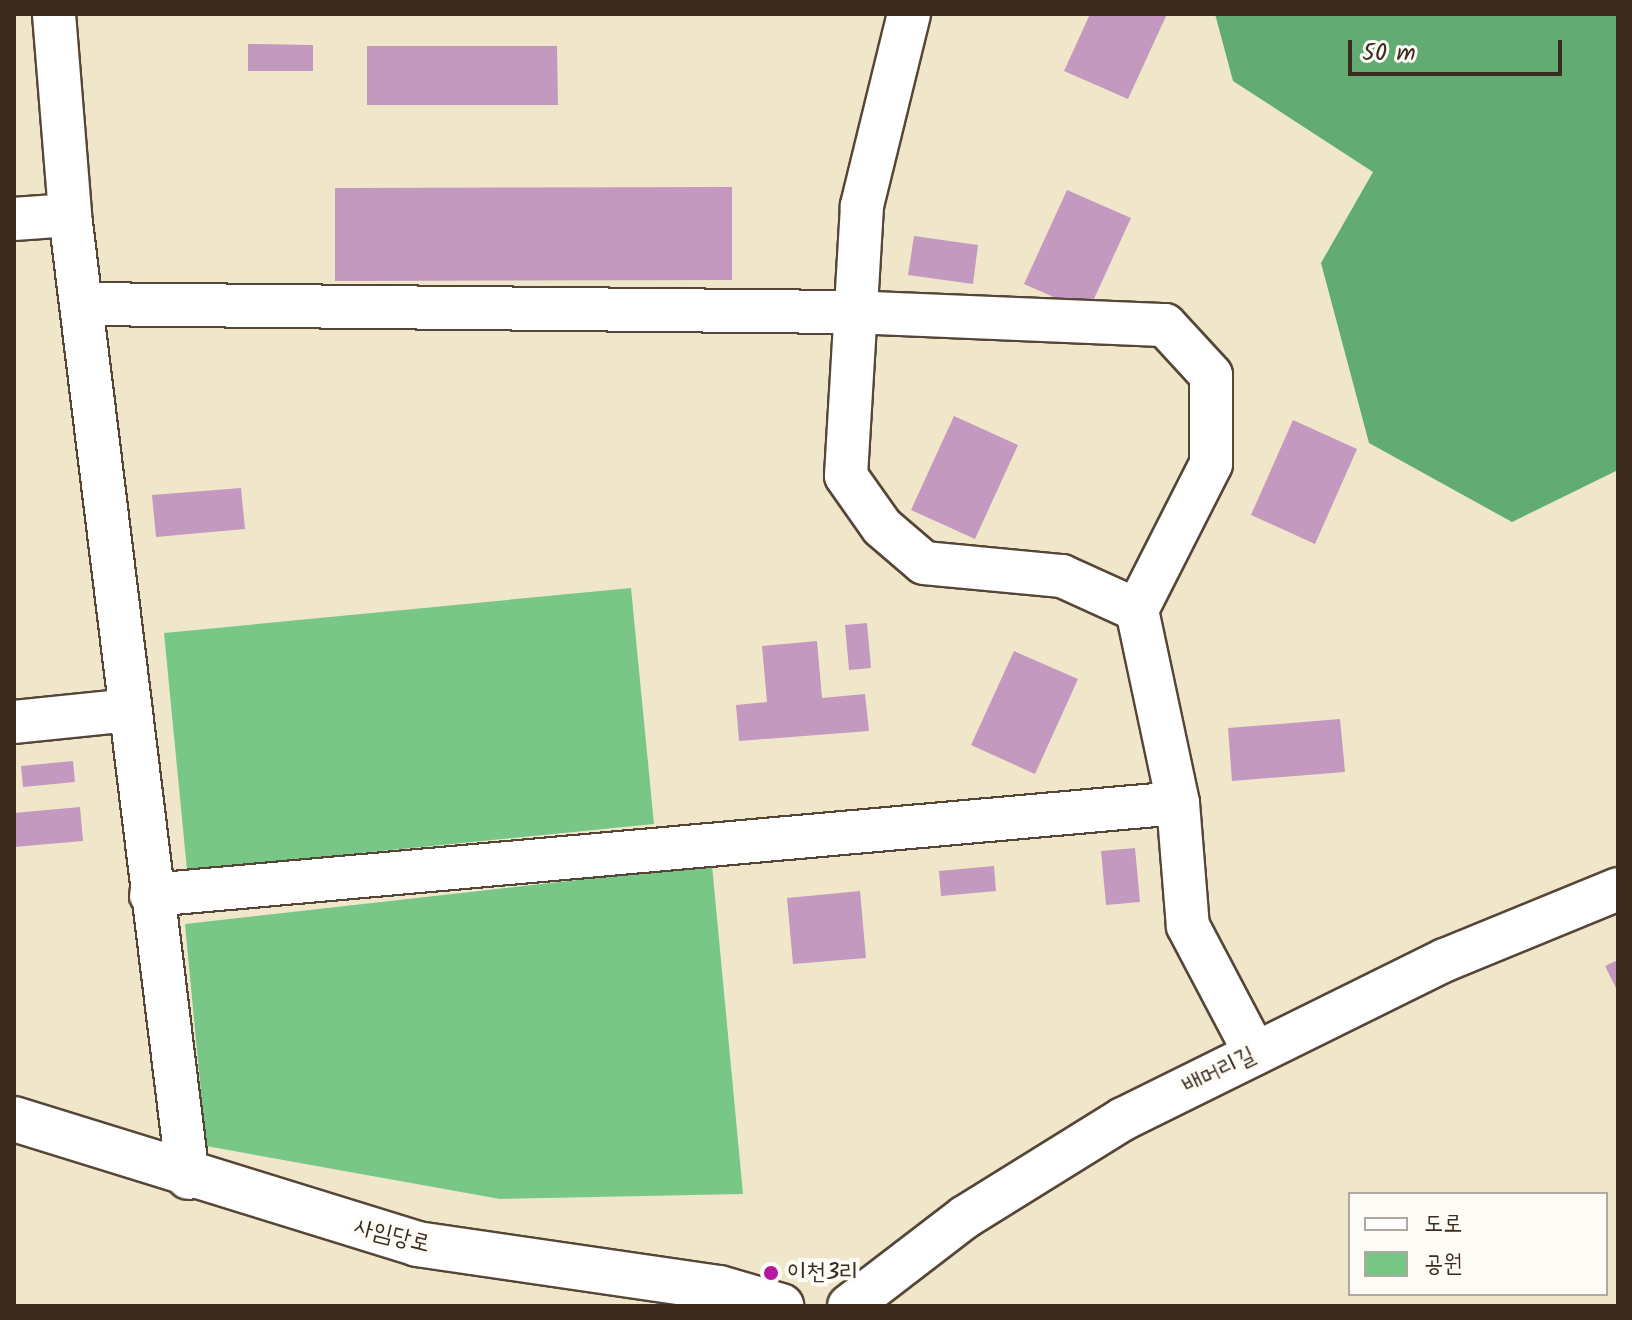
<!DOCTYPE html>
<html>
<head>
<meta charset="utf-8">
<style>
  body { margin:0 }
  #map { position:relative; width:1632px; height:1320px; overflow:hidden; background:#f0e7cb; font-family:Kalam,"Poor Story",sans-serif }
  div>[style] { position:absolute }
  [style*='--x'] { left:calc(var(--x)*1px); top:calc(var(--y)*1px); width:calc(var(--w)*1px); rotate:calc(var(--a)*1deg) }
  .green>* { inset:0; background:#78c787 }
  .forest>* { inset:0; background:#62ac74 }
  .building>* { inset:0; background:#c399c0 }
  .roads { filter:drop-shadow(2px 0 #564638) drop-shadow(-2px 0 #564638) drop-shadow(0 2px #564638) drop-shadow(0 -2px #564638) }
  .minor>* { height:42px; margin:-21px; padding:0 21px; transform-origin:21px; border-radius:21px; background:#fff }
  .major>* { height:44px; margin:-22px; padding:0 22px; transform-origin:22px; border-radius:22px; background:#fff }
  .dots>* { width:22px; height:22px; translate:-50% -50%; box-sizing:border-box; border:4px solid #fdfcf7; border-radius:50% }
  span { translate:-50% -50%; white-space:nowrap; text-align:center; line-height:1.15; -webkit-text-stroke:8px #fdfcf7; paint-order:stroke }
  .street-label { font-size:24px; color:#3b2a1e }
  .poi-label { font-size:24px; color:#3b2a1e }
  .left { translate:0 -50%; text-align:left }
  .frame { position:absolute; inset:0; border:16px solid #3b2a1e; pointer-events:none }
  .legend { position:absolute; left:1348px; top:1192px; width:260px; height:104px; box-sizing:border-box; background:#fdfcf7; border:2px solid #afa8a0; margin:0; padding:10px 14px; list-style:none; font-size:24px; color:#3b2a1e }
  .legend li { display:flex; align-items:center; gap:16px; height:40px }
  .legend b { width:40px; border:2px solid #afa8a0 }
  .scale { position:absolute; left:1348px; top:40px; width:214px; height:36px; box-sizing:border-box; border:4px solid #3b2a1e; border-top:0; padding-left:10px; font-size:24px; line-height:28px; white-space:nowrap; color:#3b2a1e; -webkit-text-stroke:6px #fdfcf7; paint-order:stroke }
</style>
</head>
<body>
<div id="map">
  <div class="green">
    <div style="clip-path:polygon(631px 588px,654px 824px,187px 870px,164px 633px)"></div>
    <div style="clip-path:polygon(712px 865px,743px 1194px,500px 1199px,206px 1146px,185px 924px)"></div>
  </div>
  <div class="forest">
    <div style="clip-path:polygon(1215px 14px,1618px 14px,1618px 470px,1512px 522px,1369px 443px,1321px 263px,1373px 172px,1233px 81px)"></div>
  </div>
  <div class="building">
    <div style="clip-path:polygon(1090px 14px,1167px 14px,1128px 99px,1064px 71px)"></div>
    <div style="clip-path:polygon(248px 44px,313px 45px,313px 71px,248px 71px)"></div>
    <div style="clip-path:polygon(367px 46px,557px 46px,558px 105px,367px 105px)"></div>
    <div style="clip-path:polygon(732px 187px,732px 280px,335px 281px,335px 188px)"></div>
    <div style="clip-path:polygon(1067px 190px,1131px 218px,1088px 312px,1024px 284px)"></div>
    <div style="clip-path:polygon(914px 236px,978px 245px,973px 284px,908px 275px)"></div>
    <div style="clip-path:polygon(954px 416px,1018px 445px,975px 539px,911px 510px)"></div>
    <div style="clip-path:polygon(1293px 420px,1357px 449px,1315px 544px,1251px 515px)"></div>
    <div style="clip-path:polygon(241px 488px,245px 529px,156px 537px,152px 495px)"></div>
    <div style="clip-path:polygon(867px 623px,871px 668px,849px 670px,845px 625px)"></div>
    <div style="clip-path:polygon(817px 641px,822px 698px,865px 694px,869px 731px,739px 741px,736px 705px,767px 702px,762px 646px)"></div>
    <div style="clip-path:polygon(1014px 651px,1078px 679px,1035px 774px,971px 745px)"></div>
    <div style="clip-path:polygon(1340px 719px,1345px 772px,1232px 781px,1228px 728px)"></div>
    <div style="clip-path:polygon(73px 761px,75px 782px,23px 787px,21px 766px)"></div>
    <div style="clip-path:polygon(80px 807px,83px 841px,14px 847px,14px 813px)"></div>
    <div style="clip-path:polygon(1135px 848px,1140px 902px,1106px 905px,1101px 851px)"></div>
    <div style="clip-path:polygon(994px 866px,996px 891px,941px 896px,939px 871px)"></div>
    <div style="clip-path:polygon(860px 891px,866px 958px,793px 964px,787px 898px)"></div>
    <div style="clip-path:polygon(1618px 960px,1618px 992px,1605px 966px)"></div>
  </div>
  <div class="roads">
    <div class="minor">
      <div style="--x:54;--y:14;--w:202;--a:85.4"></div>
      <div style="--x:70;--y:215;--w:970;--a:83.01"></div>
      <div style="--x:909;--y:14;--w:198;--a:103.8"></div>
      <div style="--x:862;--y:206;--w:270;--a:93.4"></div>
      <div style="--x:846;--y:476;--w:62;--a:54.8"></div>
      <div style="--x:882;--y:527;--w:55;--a:40.6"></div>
      <div style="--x:924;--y:563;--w:139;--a:5.4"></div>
      <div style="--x:1062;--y:576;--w:82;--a:24.4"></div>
      <div style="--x:14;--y:219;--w:56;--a:-4.1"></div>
      <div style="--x:82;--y:304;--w:768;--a:0.6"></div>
      <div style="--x:850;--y:312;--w:315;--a:2.4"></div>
      <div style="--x:1165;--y:325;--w:68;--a:47.4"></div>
      <div style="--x:1211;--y:375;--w:89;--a:90"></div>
      <div style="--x:1211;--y:464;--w:164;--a:116.9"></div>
      <div style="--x:1137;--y:610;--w:197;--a:78"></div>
      <div style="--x:1178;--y:803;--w:123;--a:85.4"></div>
      <div style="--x:1188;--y:926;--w:144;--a:62.2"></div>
      <div style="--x:14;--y:722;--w:117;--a:-5.9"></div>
      <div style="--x:151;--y:895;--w:1031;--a:-5.12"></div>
      <div style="--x:849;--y:1306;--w:146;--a:-37.5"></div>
      <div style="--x:965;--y:1217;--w:186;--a:-31.8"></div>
      <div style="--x:1123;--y:1119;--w:359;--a:-26.3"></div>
      <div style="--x:1445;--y:960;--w:187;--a:-22.3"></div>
    </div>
    <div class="major">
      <div style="--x:14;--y:1119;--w:422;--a:17.2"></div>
      <div style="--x:417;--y:1244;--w:305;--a:8.3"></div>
      <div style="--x:719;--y:1288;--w:65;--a:16.2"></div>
    </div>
  </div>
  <div class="dots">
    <div style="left:771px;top:1273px;background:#b5179e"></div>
  </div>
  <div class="street-label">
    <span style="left:1219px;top:1071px;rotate:-26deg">배머리길</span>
    <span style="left:392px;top:1236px;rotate:14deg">사임당로</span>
  </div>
  <div class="poi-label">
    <span class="left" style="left:787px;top:1273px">이천3리</span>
  </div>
  <div class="frame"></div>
  <ul class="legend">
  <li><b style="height:10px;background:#fff"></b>도로</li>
  <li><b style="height:22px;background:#78c787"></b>공원</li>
  </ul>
  <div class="scale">50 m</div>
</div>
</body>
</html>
